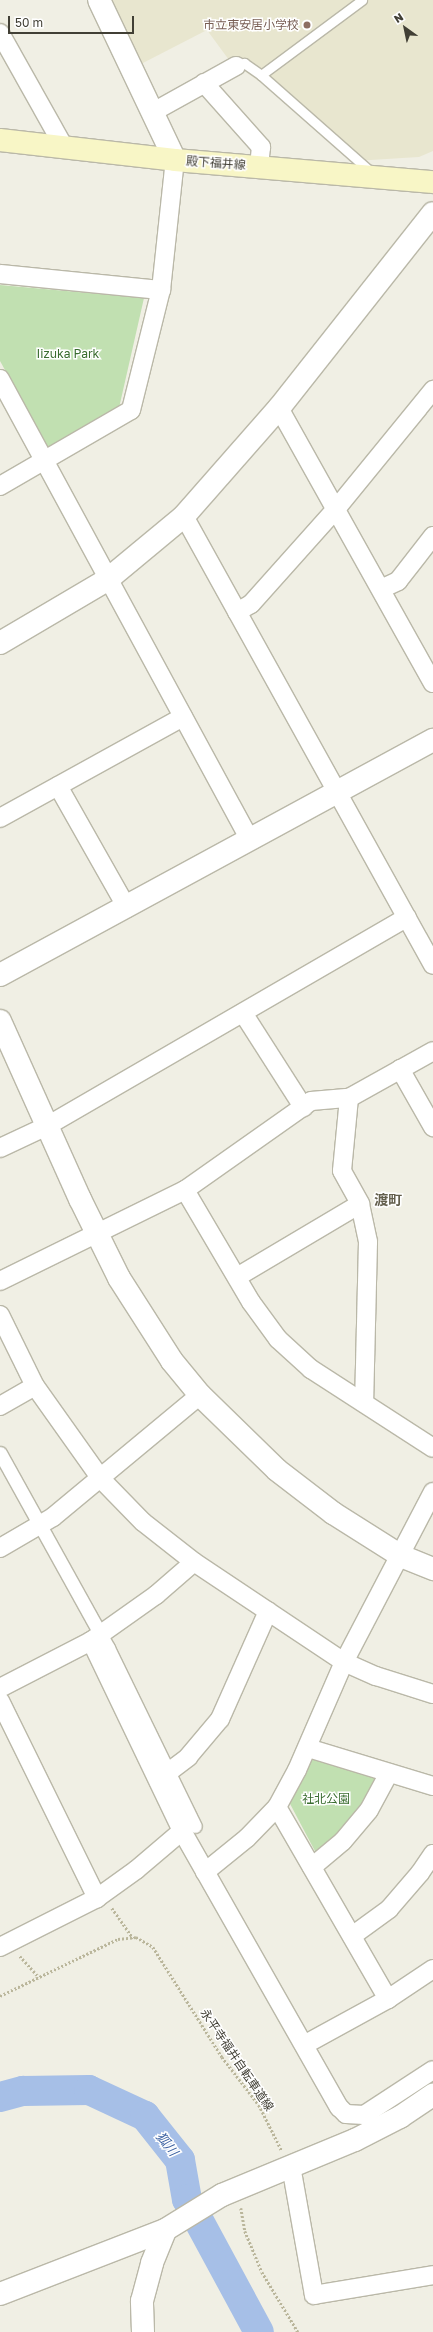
<!DOCTYPE html>
<html>
<head>
<meta charset="utf-8">
<style>
  body { margin:0 }
  #map { position:relative; width:433px; height:2332px; overflow:hidden; background:#f0efe4; font-family:"Golos Text","Noto Sans JP",sans-serif }
  div>[style] { position:absolute }
  [style*='--x'] { left:calc(var(--x)*1px); top:calc(var(--y)*1px); width:calc(var(--w)*1px); rotate:calc(var(--a)*1deg) }
  .education>* { inset:0; background:#e8e6cf }
  .green>* { inset:0; background:#c1e0b1 }
  .river>* { height:30px; margin:-15px; padding:0 15px; transform-origin:15px; border-radius:15px; background:#a6bfe7 }
  .path>* { height:2.5px; margin-top:-1.25px; transform-origin:0; background:repeating-linear-gradient(90deg,#bab69b 0 2px,transparent 0 4px) }
  .roads { filter:drop-shadow(1px 0 #bab8a8) drop-shadow(-1px 0 #bab8a8) drop-shadow(0 1px #bab8a8) drop-shadow(0 -1px #bab8a8) }
  .service>* { height:9px; margin:-4.5px; padding:0 4.5px; transform-origin:4.5px; border-radius:4.5px; background:#fff }
  .pedestrian>* { height:13px; margin:-6.5px; padding:0 6.5px; transform-origin:6.5px; border-radius:6.5px; background:#fff }
  .minor>* { height:18px; margin:-9px; padding:0 9px; transform-origin:9px; border-radius:9px; background:#fff }
  .tertiary>* { height:22px; margin:-11px; padding:0 11px; transform-origin:11px; border-radius:11px; background:#fff }
  .secondary>* { height:22px; margin:-11px; padding:0 11px; transform-origin:11px; border-radius:11px; background:#f8f6c6 }
  .dots>* { width:11px; height:11px; translate:-50% -50%; box-sizing:border-box; border:2px solid #fff; border-radius:50% }
  span { translate:-50% -50%; white-space:nowrap; text-align:center; line-height:1.15; -webkit-text-stroke:3px #fff; paint-order:stroke }
  .education-label { font-size:12px; color:#785e54 }
  .right { translate:-100% -50%; text-align:right }
  .street-label { font-size:12px; color:#413f35 }
  .park-label { font-size:12px; color:#396c2f }
  .water-label { font-size:13px; color:#3a60a1; font-style:italic }
  .quarter-label { font-size:14px; color:#635f4d; font-weight:700 }
  .north { position:absolute; left:385px; top:8px; width:40px; height:40px; -webkit-text-stroke:3px #fff; paint-order:stroke; rotate:327deg; font-size:11px; font-weight:700; line-height:16px; text-align:center; color:#413f35 }
  .north::after { content:''; display:block; margin:auto; width:14px; height:18px; background:#413f35; clip-path:polygon(50% 0,100% 100%,50% 72%,0 100%) }
  .scale { position:absolute; left:8px; top:16px; width:126px; height:18px; box-sizing:border-box; border:2px solid #413f35; border-top:0; padding-left:5px; font-size:12px; line-height:14px; white-space:nowrap; color:#413f35; -webkit-text-stroke:3px #fff; paint-order:stroke }
</style>
</head>
<body>
<div id="map">
  <div class="education">
    <div style="clip-path:polygon(107px 0,433px 0,433px 151px,419px 157px,354px 161px,267px 87px,229px 60px,207px 30px,141px 64px)"></div>
  </div>
  <div class="green">
    <div style="clip-path:polygon(0 285px,144px 298px,119px 408px,49px 449px,0 361px)"></div>
    <div style="clip-path:polygon(311px 1757px,378px 1777px,363px 1805px,339px 1835px,316px 1853px,288px 1800px)"></div>
  </div>
  <div class="river">
    <div style="--x:0;--y:2097;--w:24;--a:-15"></div>
    <div style="--x:23;--y:2091;--w:66;--a:-0.9"></div>
    <div style="--x:89;--y:2090;--w:62;--a:24.9"></div>
    <div style="--x:145;--y:2116;--w:56;--a:51.5"></div>
    <div style="--x:180;--y:2160;--w:40;--a:80"></div>
    <div style="--x:187;--y:2199;--w:151;--a:61.6"></div>
  </div>
  <div class="path">
    <div style="--x:112;--y:1908;--w:37;--a:55"></div>
    <div style="--x:20;--y:1956;--w:28;--a:48"></div>
    <div style="--x:0;--y:1996;--w:131;--a:-25.8"></div>
    <div style="--x:118;--y:1939;--w:18;--a:-6"></div>
    <div style="--x:136;--y:1937;--w:20;--a:30"></div>
    <div style="--x:153;--y:1947;--w:130;--a:57.9"></div>
    <div style="--x:222;--y:2057;--w:61;--a:52.4"></div>
    <div style="--x:259;--y:2105;--w:51;--a:63.4"></div>
    <div style="--x:241;--y:2208;--w:23;--a:80"></div>
    <div style="--x:245;--y:2231;--w:44;--a:67.5"></div>
    <div style="--x:262;--y:2272;--w:70;--a:59"></div>
  </div>
  <div class="roads">
    <div class="service">
      <div style="--x:236;--y:66;--w:9;--a:-21"></div>
      <div style="--x:244;--y:63;--w:21;--a:35"></div>
      <div style="--x:261;--y:75;--w:148;--a:41.4"></div>
      <div style="--x:261;--y:75;--w:126;--a:-36.6"></div>
    </div>
    <div class="pedestrian">
      <div style="--x:0;--y:1453;--w:223;--a:61"></div>
      <div style="--x:108;--y:1648;--w:198;--a:64"></div>
    </div>
    <div class="minor">
      <div style="--x:0;--y:33;--w:131;--a:60.7"></div>
      <div style="--x:204;--y:83;--w:86;--a:48.3"></div>
      <div style="--x:261;--y:147;--w:19;--a:96"></div>
      <div style="--x:153;--y:112;--w:95;--a:-29"></div>
      <div style="--x:0;--y:274;--w:162;--a:5.7"></div>
      <div style="--x:0;--y:379;--w:524;--a:61.53"></div>
      <div style="--x:279;--y:408;--w:315;--a:60.8"></div>
      <div style="--x:0;--y:486;--w:151;--a:-30.1"></div>
      <div style="--x:131;--y:410;--w:124;--a:-76"></div>
      <div style="--x:161;--y:290;--w:131;--a:-83.9"></div>
      <div style="--x:184;--y:516;--w:513;--a:60.99"></div>
      <div style="--x:381;--y:589;--w:19;--a:-25"></div>
      <div style="--x:398;--y:581;--w:57;--a:-52.1"></div>
      <div style="--x:237;--y:612;--w:16;--a:-30"></div>
      <div style="--x:251;--y:604;--w:127;--a:-48.2"></div>
      <div style="--x:336;--y:509;--w:154;--a:-50.8"></div>
      <div style="--x:58;--y:786;--w:140;--a:60.5"></div>
      <div style="--x:0;--y:818;--w:209;--a:-28.9"></div>
      <div style="--x:243;--y:1013;--w:112;--a:57.4"></div>
      <div style="--x:400;--y:1069;--w:67;--a:60.4"></div>
      <div style="--x:349;--y:1098;--w:73;--a:95.5"></div>
      <div style="--x:342;--y:1171;--w:38;--a:61"></div>
      <div style="--x:360;--y:1204;--w:39;--a:78"></div>
      <div style="--x:368;--y:1242;--w:161;--a:91.4"></div>
      <div style="--x:0;--y:1148;--w:52;--a:-25.1"></div>
      <div style="--x:47;--y:1126;--w:416;--a:-30.1"></div>
      <div style="--x:185;--y:1190;--w:130;--a:59.5"></div>
      <div style="--x:251;--y:1302;--w:46;--a:53.9"></div>
      <div style="--x:278;--y:1339;--w:45;--a:42.3"></div>
      <div style="--x:311;--y:1369;--w:145;--a:32.9"></div>
      <div style="--x:237;--y:1277;--w:143;--a:-30.7"></div>
      <div style="--x:0;--y:1281;--w:206;--a:-26.2"></div>
      <div style="--x:185;--y:1190;--w:154;--a:-35.2"></div>
      <div style="--x:311;--y:1101;--w:38;--a:-5"></div>
      <div style="--x:349;--y:1098;--w:96;--a:-29.2"></div>
      <div style="--x:0;--y:1315;--w:79;--a:63.8"></div>
      <div style="--x:35;--y:1386;--w:114;--a:54.6"></div>
      <div style="--x:101;--y:1479;--w:60;--a:45.7"></div>
      <div style="--x:143;--y:1522;--w:65;--a:38.1"></div>
      <div style="--x:194;--y:1562;--w:180;--a:33.7"></div>
      <div style="--x:344;--y:1662;--w:35;--a:24"></div>
      <div style="--x:376;--y:1676;--w:60;--a:17.5"></div>
      <div style="--x:0;--y:1406;--w:40;--a:-29.7"></div>
      <div style="--x:0;--y:1548;--w:61;--a:-30.3"></div>
      <div style="--x:53;--y:1517;--w:191;--a:-39.7"></div>
      <div style="--x:91;--y:1641;--w:211;--a:64.4"></div>
      <div style="--x:182;--y:1831;--w:318;--a:60.4"></div>
      <div style="--x:339;--y:2107;--w:10;--a:45"></div>
      <div style="--x:346;--y:2114;--w:18;--a:3"></div>
      <div style="--x:364;--y:2115;--w:82;--a:-33.1"></div>
      <div style="--x:0;--y:1688;--w:102;--a:-27.3"></div>
      <div style="--x:91;--y:1641;--w:80;--a:-35.3"></div>
      <div style="--x:156;--y:1595;--w:50;--a:-41"></div>
      <div style="--x:0;--y:1701;--w:220;--a:63.8"></div>
      <div style="--x:308;--y:1748;--w:131;--a:16.9"></div>
      <div style="--x:158;--y:1780;--w:38;--a:-37"></div>
      <div style="--x:188;--y:1757;--w:50;--a:-49.9"></div>
      <div style="--x:220;--y:1719;--w:118;--a:-66"></div>
      <div style="--x:277;--y:1807;--w:222;--a:60"></div>
      <div style="--x:312;--y:1867;--w:40;--a:-40"></div>
      <div style="--x:343;--y:1841;--w:40;--a:-50"></div>
      <div style="--x:369;--y:1810;--w:42;--a:-61.6"></div>
      <div style="--x:205;--y:1872;--w:54;--a:-39"></div>
      <div style="--x:247;--y:1838;--w:43;--a:-45.9"></div>
      <div style="--x:277;--y:1807;--w:42;--a:-61.6"></div>
      <div style="--x:297;--y:1770;--w:118;--a:-66.5"></div>
      <div style="--x:344;--y:1662;--w:192;--a:-62.4"></div>
      <div style="--x:352;--y:1936;--w:46;--a:-36.1"></div>
      <div style="--x:389;--y:1909;--w:48;--a:-49.3"></div>
      <div style="--x:420;--y:1873;--w:23;--a:-56"></div>
      <div style="--x:0;--y:1947;--w:109;--a:-26.8"></div>
      <div style="--x:97;--y:1898;--w:48;--a:-35.7"></div>
      <div style="--x:136;--y:1870;--w:60;--a:-40.3"></div>
      <div style="--x:304;--y:2045;--w:96;--a:-28.7"></div>
      <div style="--x:388;--y:1999;--w:54;--a:-33.7"></div>
      <div style="--x:291;--y:2166;--w:131;--a:79.9"></div>
      <div style="--x:314;--y:2295;--w:121;--a:-9.5"></div>
    </div>
    <div class="tertiary">
      <div style="--x:99;--y:0;--w:177;--a:64.6"></div>
      <div style="--x:0;--y:643;--w:124;--a:-30.5"></div>
      <div style="--x:107;--y:580;--w:100;--a:-39.7"></div>
      <div style="--x:184;--y:516;--w:144;--a:-48.7"></div>
      <div style="--x:279;--y:408;--w:248;--a:-51.7"></div>
      <div style="--x:0;--y:975;--w:493;--a:-28.5"></div>
      <div style="--x:0;--y:1021;--w:195;--a:65.8"></div>
      <div style="--x:80;--y:1199;--w:88;--a:63.7"></div>
      <div style="--x:119;--y:1278;--w:98;--a:57.4"></div>
      <div style="--x:172;--y:1361;--w:44;--a:50.5"></div>
      <div style="--x:200;--y:1395;--w:107;--a:44.2"></div>
      <div style="--x:277;--y:1470;--w:71;--a:37.5"></div>
      <div style="--x:333;--y:1513;--w:80;--a:32.3"></div>
      <div style="--x:401;--y:1556;--w:35;--a:22"></div>
      <div style="--x:0;--y:2294;--w:177;--a:-21.2"></div>
      <div style="--x:165;--y:2230;--w:67;--a:-31.6"></div>
      <div style="--x:222;--y:2195;--w:144;--a:-22.5"></div>
      <div style="--x:355;--y:2140;--w:51;--a:-27.1"></div>
      <div style="--x:400;--y:2117;--w:40;--a:-34"></div>
      <div style="--x:143;--y:2332;--w:31;--a:-92"></div>
      <div style="--x:142;--y:2301;--w:39;--a:-75"></div>
      <div style="--x:152;--y:2263;--w:35;--a:-68"></div>
    </div>
    <div class="secondary">
      <div style="--x:0;--y:140;--w:176;--a:6.5"></div>
      <div style="--x:175;--y:160;--w:259;--a:4.9"></div>
    </div>
  </div>
  <div class="dots">
    <div style="left:307px;top:25px;background:#8d6e63"></div>
  </div>
  <div class="education-label">
    <span class="right" style="left:299px;top:25px">市立東安居小学校</span>
  </div>
  <div class="street-label">
    <span style="left:216px;top:163px;rotate:4deg">殿下福井線</span>
    <span style="left:237px;top:2060px;rotate:56deg">永平寺福井自転車道線</span>
  </div>
  <div class="park-label">
    <span style="left:68px;top:354px">Iizuka Park</span>
    <span style="left:326px;top:1799px">社北公園</span>
  </div>
  <div class="water-label">
    <span style="left:167px;top:2144px;rotate:52deg">狐川</span>
  </div>
  <div class="quarter-label">
    <span style="left:388px;top:1200px">渡町</span>
  </div>
  <div class="north">N</div>
  <div class="scale">50 m</div>
</div>
</body>
</html>
